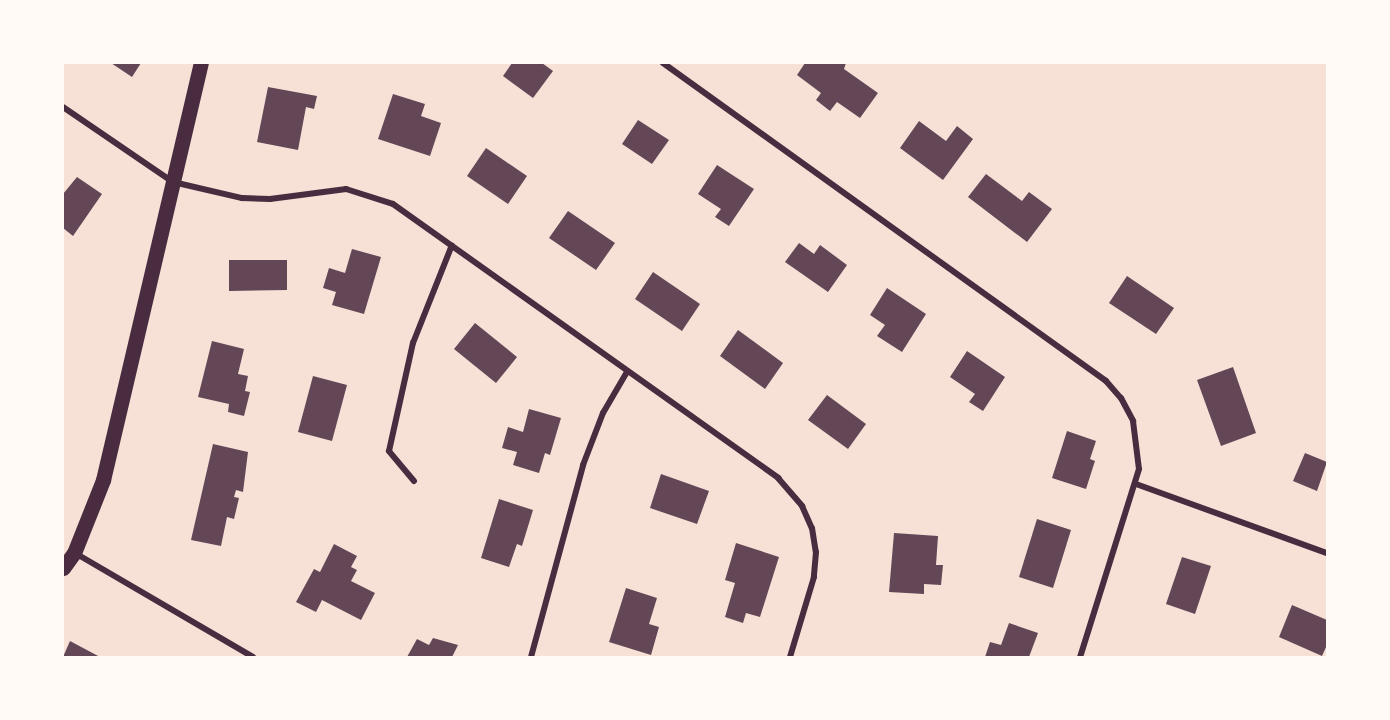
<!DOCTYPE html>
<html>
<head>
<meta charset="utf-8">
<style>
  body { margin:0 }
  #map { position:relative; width:1390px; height:720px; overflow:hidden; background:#f7e1d7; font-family:"Noto Sans",sans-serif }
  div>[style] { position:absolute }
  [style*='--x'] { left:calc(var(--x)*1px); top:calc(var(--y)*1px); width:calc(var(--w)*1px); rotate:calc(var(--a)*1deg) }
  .building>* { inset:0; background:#644757 }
  .minor>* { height:6px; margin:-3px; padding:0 3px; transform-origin:3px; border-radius:3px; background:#4a2c40 }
  .primary>* { height:15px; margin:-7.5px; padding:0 7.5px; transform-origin:7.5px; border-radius:7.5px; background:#4a2c40 }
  span { translate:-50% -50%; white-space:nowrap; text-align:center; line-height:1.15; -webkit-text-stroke:4.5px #fffaf5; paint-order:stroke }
  .frame { position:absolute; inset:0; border:64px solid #fffaf5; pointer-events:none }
</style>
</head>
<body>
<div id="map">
  <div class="building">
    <div style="clip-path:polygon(111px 63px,141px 63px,132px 77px)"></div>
    <div style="clip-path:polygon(512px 63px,542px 63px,553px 71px,533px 98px,503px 76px)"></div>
    <div style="clip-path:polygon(805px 63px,846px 63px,844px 69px,878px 93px,860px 118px,837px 102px,830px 111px,816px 100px,821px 93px,797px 75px)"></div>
    <div style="clip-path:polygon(268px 87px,317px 96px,314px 109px,306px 107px,298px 150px,257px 142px)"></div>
    <div style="clip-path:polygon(393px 94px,425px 104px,421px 116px,441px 123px,430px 156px,378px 139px)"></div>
    <div style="clip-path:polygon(638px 120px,669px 140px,652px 164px,622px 144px)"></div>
    <div style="clip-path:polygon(919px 121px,946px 141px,957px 126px,973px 139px,943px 180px,900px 148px)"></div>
    <div style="clip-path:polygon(486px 148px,527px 176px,508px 204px,467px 176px)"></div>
    <div style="clip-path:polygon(717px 165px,754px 189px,729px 226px,715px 217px,721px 209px,698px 194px)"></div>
    <div style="clip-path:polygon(986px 174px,1022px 201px,1029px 192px,1052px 209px,1027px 242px,968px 197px)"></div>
    <div style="clip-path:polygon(77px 177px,102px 194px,73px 236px,63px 228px,63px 194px)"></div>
    <div style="clip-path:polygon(568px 211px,615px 243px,596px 270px,549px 238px)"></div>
    <div style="clip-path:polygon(799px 243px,814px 254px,820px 245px,847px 265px,828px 292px,785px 262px)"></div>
    <div style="clip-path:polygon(352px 249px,381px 257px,364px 314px,332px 305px,336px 292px,323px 288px,329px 268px,345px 273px)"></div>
    <div style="clip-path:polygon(229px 260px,287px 260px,287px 290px,229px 291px)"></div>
    <div style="clip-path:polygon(653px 272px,700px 304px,682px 331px,635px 299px)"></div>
    <div style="clip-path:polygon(1127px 276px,1174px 308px,1156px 334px,1109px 303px)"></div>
    <div style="clip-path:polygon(887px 288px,926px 314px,902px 352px,877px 336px,885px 325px,870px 315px)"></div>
    <div style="clip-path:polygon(475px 323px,517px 357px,496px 383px,454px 349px)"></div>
    <div style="clip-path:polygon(738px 330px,783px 363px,765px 389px,720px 356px)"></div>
    <div style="clip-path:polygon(212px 341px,244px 349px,238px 374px,248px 376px,245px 391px,250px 392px,244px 416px,228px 412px,229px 404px,198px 397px)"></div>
    <div style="clip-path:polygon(967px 351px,1005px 377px,983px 411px,969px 402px,975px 394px,950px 377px)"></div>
    <div style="clip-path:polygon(1233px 367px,1256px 433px,1221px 446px,1197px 380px)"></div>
    <div style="clip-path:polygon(313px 376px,347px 385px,332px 441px,298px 432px)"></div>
    <div style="clip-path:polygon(827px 395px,866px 424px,848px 449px,808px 420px)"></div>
    <div style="clip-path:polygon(529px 409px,561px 418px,550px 455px,545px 453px,539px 473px,513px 465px,517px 452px,502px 448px,508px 427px,523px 432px)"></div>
    <div style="clip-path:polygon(1067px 431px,1096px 441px,1090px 459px,1095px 461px,1086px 489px,1052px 478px)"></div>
    <div style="clip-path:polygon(213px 444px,248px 452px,243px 492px,236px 490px,234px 497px,239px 498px,234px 519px,227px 517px,221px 546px,191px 540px)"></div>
    <div style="clip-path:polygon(1305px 453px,1327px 462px,1317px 491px,1293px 481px)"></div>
    <div style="clip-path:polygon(661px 474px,709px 491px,697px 524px,650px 508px)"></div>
    <div style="clip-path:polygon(499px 499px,533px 510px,522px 546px,517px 544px,509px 567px,481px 558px)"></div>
    <div style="clip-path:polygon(1037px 519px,1071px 530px,1053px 588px,1019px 577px)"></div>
    <div style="clip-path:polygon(894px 533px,938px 536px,936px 565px,943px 565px,941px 585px,924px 584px,924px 594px,889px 592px)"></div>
    <div style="clip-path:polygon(736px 543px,779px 557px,760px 617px,746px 613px,743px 623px,725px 617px,735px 583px,725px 580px)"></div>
    <div style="clip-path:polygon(334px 544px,357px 556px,351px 567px,357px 570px,351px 581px,375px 593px,361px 620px,322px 600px,316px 612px,296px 602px,314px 569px,320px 572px)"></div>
    <div style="clip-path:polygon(1182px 557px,1211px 566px,1195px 614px,1166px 604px)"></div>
    <div style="clip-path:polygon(626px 588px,657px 598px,649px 624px,659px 627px,651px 655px,609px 642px)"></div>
    <div style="clip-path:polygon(1292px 605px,1327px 620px,1327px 645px,1322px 656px,1279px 637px)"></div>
    <div style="clip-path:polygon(1009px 623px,1038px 633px,1029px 657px,985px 657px,990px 642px,1001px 645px)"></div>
    <div style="clip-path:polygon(433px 638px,458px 645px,452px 657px,407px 657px,417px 639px,429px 645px)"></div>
    <div style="clip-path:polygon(70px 641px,100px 657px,63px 657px)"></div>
  </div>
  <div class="minor">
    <div style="--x:663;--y:63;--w:545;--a:35.67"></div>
    <div style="--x:1106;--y:381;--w:23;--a:49"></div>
    <div style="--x:1121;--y:398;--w:26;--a:62"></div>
    <div style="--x:1133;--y:421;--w:48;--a:82.9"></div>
    <div style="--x:1139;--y:469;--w:197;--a:107.4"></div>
    <div style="--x:63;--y:107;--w:133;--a:34.3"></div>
    <div style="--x:173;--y:182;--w:71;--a:13.1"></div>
    <div style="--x:242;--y:198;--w:28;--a:2"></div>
    <div style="--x:270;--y:199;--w:77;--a:-7.5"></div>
    <div style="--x:346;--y:189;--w:49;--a:17.7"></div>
    <div style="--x:393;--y:204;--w:473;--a:35.4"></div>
    <div style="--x:778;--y:478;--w:37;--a:49"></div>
    <div style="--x:802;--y:506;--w:24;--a:66"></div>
    <div style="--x:812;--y:528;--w:24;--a:81"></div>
    <div style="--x:816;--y:552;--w:25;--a:95"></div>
    <div style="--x:814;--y:577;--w:84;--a:106.7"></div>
    <div style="--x:414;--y:481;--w:39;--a:-130"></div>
    <div style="--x:389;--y:451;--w:111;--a:-77.5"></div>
    <div style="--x:413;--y:343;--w:105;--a:-68.3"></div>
    <div style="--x:1136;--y:484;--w:203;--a:19.9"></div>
    <div style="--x:75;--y:553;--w:206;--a:30.3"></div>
    <div style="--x:531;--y:657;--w:199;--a:-74.8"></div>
    <div style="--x:583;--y:465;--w:56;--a:-69"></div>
    <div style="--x:603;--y:413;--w:48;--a:-59.7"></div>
  </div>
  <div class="primary">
    <div style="--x:63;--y:568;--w:19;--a:-54"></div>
    <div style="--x:74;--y:553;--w:79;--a:-68.3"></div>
    <div style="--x:103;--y:480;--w:428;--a:-76.8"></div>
  </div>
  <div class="frame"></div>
</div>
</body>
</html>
